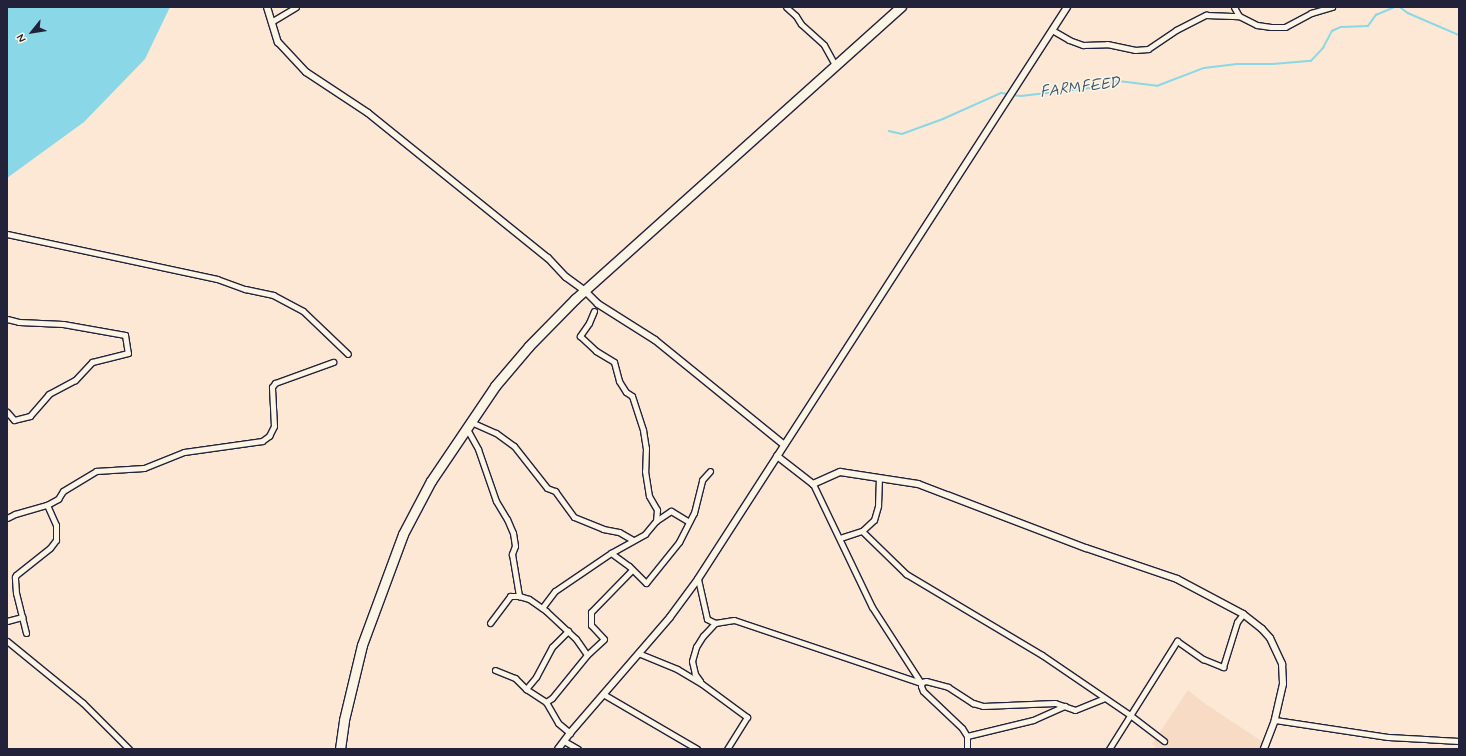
<!DOCTYPE html>
<html>
<head>
<meta charset="utf-8">
<style>
  body { margin:0 }
  #map { position:relative; width:1466px; height:756px; overflow:hidden; background:#fce8d4; font-family:Mynerve,sans-serif }
  div>[style] { position:absolute }
  [style*='--x'] { left:calc(var(--x)*1px); top:calc(var(--y)*1px); width:calc(var(--w)*1px); rotate:calc(var(--a)*1deg) }
  .built>* { inset:0; background:#f8dbc5 }
  .water>* { inset:0; background:#89d7e7 }
  .stream>* { height:1.5px; margin:-0.75px; padding:0 0.75px; transform-origin:0.75px; border-radius:0.75px; background:#89d7e7 }
  .roads { filter:drop-shadow(1px 0 #22223b) drop-shadow(-1px 0 #22223b) drop-shadow(0 1px #22223b) drop-shadow(0 -1px #22223b) }
  .minor>* { height:5px; margin:-2.5px; padding:0 2.5px; transform-origin:2.5px; border-radius:2.5px; background:#fcf5e5 }
  .tertiary>* { height:6px; margin:-3px; padding:0 3px; transform-origin:3px; border-radius:3px; background:#fcf5e5 }
  .trunk>* { height:9px; margin:-4.5px; padding:0 4.5px; transform-origin:4.5px; border-radius:4.5px; background:#fcf5e5 }
  span { translate:-50% -50%; white-space:nowrap; text-align:center; line-height:1.15; -webkit-text-stroke:3px #fcf5e5; paint-order:stroke }
  .water-label { font-size:16px; color:#41586f; font-style:italic }
  .frame { position:absolute; inset:0; border:8px solid #22223b; pointer-events:none }
  .north { position:absolute; left:12px; top:12px; width:40px; height:40px; -webkit-text-stroke:3px #fcf5e5; paint-order:stroke; rotate:240deg; font-size:11px; font-weight:700; line-height:16px; text-align:center; color:#22223b }
  .north::after { content:''; display:block; margin:auto; width:14px; height:18px; background:#22223b; clip-path:polygon(50% 0,100% 100%,50% 72%,0 100%) }
</style>
</head>
<body>
<div id="map">
  <div class="built">
    <div style="clip-path:polygon(1188px 690px,1204px 703px,1266px 744px,1264px 749px,1157px 749px,1152px 744px)"></div>
  </div>
  <div class="water">
    <div style="clip-path:polygon(7px 7px,170px 7px,145px 59px,84px 122px,7px 178px)"></div>
  </div>
  <div class="stream">
    <div style="--x:1400;--y:7;--w:10;--a:37"></div>
    <div style="--x:1408;--y:13;--w:56;--a:23.3"></div>
    <div style="--x:1013;--y:95;--w:8;--a:7"></div>
    <div style="--x:1021;--y:96;--w:69;--a:-6.6"></div>
    <div style="--x:1090;--y:88;--w:30;--a:-14"></div>
    <div style="--x:1119;--y:81;--w:38;--a:7"></div>
    <div style="--x:1157;--y:86;--w:50;--a:-21"></div>
    <div style="--x:1204;--y:68;--w:33;--a:-7"></div>
    <div style="--x:1237;--y:64;--w:36;--a:0"></div>
    <div style="--x:1273;--y:64;--w:38;--a:-5"></div>
    <div style="--x:1311;--y:61;--w:18;--a:-47"></div>
    <div style="--x:1323;--y:48;--w:19;--a:-62"></div>
    <div style="--x:1332;--y:31;--w:10;--a:-24"></div>
    <div style="--x:1341;--y:27;--w:27;--a:-2"></div>
    <div style="--x:1368;--y:26;--w:14;--a:-54"></div>
    <div style="--x:1376;--y:15;--w:21;--a:-23"></div>
    <div style="--x:889;--y:131;--w:13;--a:13"></div>
    <div style="--x:902;--y:134;--w:44;--a:-20.1"></div>
    <div style="--x:943;--y:119;--w:64;--a:-24.1"></div>
    <div style="--x:1001;--y:93;--w:8;--a:7"></div>
  </div>
  <div class="roads">
    <div class="minor">
      <div style="--x:786;--y:7;--w:13;--a:42"></div>
      <div style="--x:796;--y:16;--w:9;--a:58"></div>
      <div style="--x:801;--y:24;--w:31;--a:42"></div>
      <div style="--x:824;--y:45;--w:23;--a:61"></div>
      <div style="--x:1234;--y:7;--w:10;--a:61"></div>
      <div style="--x:1239;--y:16;--w:20;--a:27"></div>
      <div style="--x:1257;--y:25;--w:14;--a:8"></div>
      <div style="--x:1271;--y:27;--w:14;--a:0"></div>
      <div style="--x:1285;--y:27;--w:30;--a:-28"></div>
      <div style="--x:1311;--y:13;--w:22;--a:-16"></div>
      <div style="--x:271;--y:22;--w:29;--a:-31"></div>
      <div style="--x:1052;--y:30;--w:20;--a:30"></div>
      <div style="--x:1069;--y:40;--w:15;--a:20"></div>
      <div style="--x:1083;--y:45;--w:24;--a:-2"></div>
      <div style="--x:1107;--y:44;--w:29;--a:12"></div>
      <div style="--x:1135;--y:50;--w:13;--a:-4"></div>
      <div style="--x:1148;--y:49;--w:34;--a:-34"></div>
      <div style="--x:1176;--y:30;--w:34;--a:-27"></div>
      <div style="--x:1206;--y:15;--w:33;--a:2"></div>
      <div style="--x:7;--y:234;--w:215;--a:12.1"></div>
      <div style="--x:217;--y:279;--w:30;--a:20"></div>
      <div style="--x:245;--y:289;--w:29;--a:12"></div>
      <div style="--x:273;--y:295;--w:34;--a:28"></div>
      <div style="--x:303;--y:311;--w:62;--a:43.7"></div>
      <div style="--x:594;--y:311;--w:13;--a:113"></div>
      <div style="--x:589;--y:323;--w:16;--a:125"></div>
      <div style="--x:580;--y:336;--w:22;--a:43"></div>
      <div style="--x:596;--y:351;--w:21;--a:31"></div>
      <div style="--x:614;--y:362;--w:20;--a:75"></div>
      <div style="--x:619;--y:381;--w:13;--a:58"></div>
      <div style="--x:626;--y:392;--w:7;--a:34"></div>
      <div style="--x:632;--y:396;--w:36;--a:72"></div>
      <div style="--x:643;--y:430;--w:18;--a:81"></div>
      <div style="--x:646;--y:448;--w:23;--a:92"></div>
      <div style="--x:645;--y:471;--w:25;--a:81"></div>
      <div style="--x:649;--y:496;--w:16;--a:60"></div>
      <div style="--x:657;--y:510;--w:11;--a:95"></div>
      <div style="--x:7;--y:319;--w:12;--a:14"></div>
      <div style="--x:19;--y:322;--w:44;--a:2.6"></div>
      <div style="--x:63;--y:324;--w:63;--a:10.1"></div>
      <div style="--x:125;--y:335;--w:18;--a:81"></div>
      <div style="--x:128;--y:353;--w:37;--a:166"></div>
      <div style="--x:92;--y:362;--w:25;--a:133"></div>
      <div style="--x:75;--y:380;--w:30;--a:152"></div>
      <div style="--x:49;--y:394;--w:29;--a:131"></div>
      <div style="--x:30;--y:416;--w:16;--a:166"></div>
      <div style="--x:14;--y:420;--w:11;--a:-131"></div>
      <div style="--x:471;--y:422;--w:27;--a:24"></div>
      <div style="--x:496;--y:433;--w:22;--a:36"></div>
      <div style="--x:514;--y:446;--w:53;--a:51.8"></div>
      <div style="--x:547;--y:488;--w:9;--a:21"></div>
      <div style="--x:555;--y:491;--w:32;--a:54"></div>
      <div style="--x:574;--y:517;--w:31;--a:22"></div>
      <div style="--x:603;--y:529;--w:16;--a:11"></div>
      <div style="--x:619;--y:532;--w:16;--a:30"></div>
      <div style="--x:467;--y:429;--w:23;--a:61"></div>
      <div style="--x:478;--y:449;--w:55;--a:70.9"></div>
      <div style="--x:496;--y:501;--w:21;--a:59"></div>
      <div style="--x:507;--y:519;--w:15;--a:67"></div>
      <div style="--x:513;--y:533;--w:13;--a:81"></div>
      <div style="--x:515;--y:546;--w:9;--a:111"></div>
      <div style="--x:512;--y:554;--w:43;--a:80.5"></div>
      <div style="--x:813;--y:484;--w:136;--a:64.4"></div>
      <div style="--x:872;--y:607;--w:90;--a:57.2"></div>
      <div style="--x:7;--y:518;--w:9;--a:-27"></div>
      <div style="--x:15;--y:514;--w:33;--a:-16"></div>
      <div style="--x:47;--y:505;--w:13;--a:-29"></div>
      <div style="--x:58;--y:499;--w:9;--a:-58"></div>
      <div style="--x:63;--y:491;--w:39;--a:-31"></div>
      <div style="--x:96;--y:471;--w:48;--a:-3.6"></div>
      <div style="--x:144;--y:468;--w:43;--a:-21.8"></div>
      <div style="--x:184;--y:452;--w:79;--a:-8"></div>
      <div style="--x:262;--y:441;--w:9;--a:-36"></div>
      <div style="--x:269;--y:436;--w:11;--a:-63"></div>
      <div style="--x:274;--y:426;--w:39;--a:-93"></div>
      <div style="--x:272;--y:387;--w:5;--a:-53"></div>
      <div style="--x:275;--y:383;--w:62;--a:-19.9"></div>
      <div style="--x:862;--y:531;--w:16;--a:-43"></div>
      <div style="--x:874;--y:520;--w:15;--a:-74"></div>
      <div style="--x:878;--y:506;--w:27;--a:-88"></div>
      <div style="--x:840;--y:538;--w:23;--a:-18"></div>
      <div style="--x:862;--y:531;--w:62;--a:44.3"></div>
      <div style="--x:906;--y:574;--w:158;--a:30.8"></div>
      <div style="--x:1042;--y:655;--w:107;--a:34.3"></div>
      <div style="--x:1130;--y:715;--w:43;--a:37.4"></div>
      <div style="--x:611;--y:553;--w:22;--a:36"></div>
      <div style="--x:629;--y:566;--w:24;--a:45"></div>
      <div style="--x:646;--y:583;--w:53;--a:-51.2"></div>
      <div style="--x:679;--y:542;--w:33;--a:-63"></div>
      <div style="--x:694;--y:513;--w:34;--a:-76"></div>
      <div style="--x:702;--y:480;--w:12;--a:-48"></div>
      <div style="--x:698;--y:579;--w:41;--a:77.3"></div>
      <div style="--x:707;--y:619;--w:9;--a:27"></div>
      <div style="--x:715;--y:623;--w:19;--a:-9"></div>
      <div style="--x:734;--y:620;--w:197;--a:18.6"></div>
      <div style="--x:542;--y:608;--w:21;--a:-53"></div>
      <div style="--x:555;--y:591;--w:68;--a:-34.2"></div>
      <div style="--x:611;--y:553;--w:39;--a:-29"></div>
      <div style="--x:645;--y:534;--w:17;--a:-50"></div>
      <div style="--x:656;--y:521;--w:18;--a:-34"></div>
      <div style="--x:671;--y:511;--w:21;--a:31"></div>
      <div style="--x:7;--y:621;--w:16;--a:-15"></div>
      <div style="--x:490;--y:623;--w:34;--a:-53"></div>
      <div style="--x:510;--y:596;--w:9;--a:0"></div>
      <div style="--x:519;--y:596;--w:10;--a:17"></div>
      <div style="--x:529;--y:599;--w:21;--a:35"></div>
      <div style="--x:546;--y:611;--w:41;--a:43"></div>
      <div style="--x:576;--y:639;--w:19;--a:55"></div>
      <div style="--x:26;--y:633;--w:41;--a:-104"></div>
      <div style="--x:16;--y:593;--w:16;--a:-94"></div>
      <div style="--x:15;--y:577;--w:2;--a:-63"></div>
      <div style="--x:16;--y:575;--w:43;--a:-38.5"></div>
      <div style="--x:50;--y:548;--w:10;--a:-53"></div>
      <div style="--x:56;--y:540;--w:15;--a:-90"></div>
      <div style="--x:56;--y:525;--w:22;--a:-114"></div>
      <div style="--x:7;--y:641;--w:98;--a:39.2"></div>
      <div style="--x:83;--y:703;--w:65;--a:45"></div>
      <div style="--x:638;--y:653;--w:42;--a:22.3"></div>
      <div style="--x:677;--y:669;--w:29;--a:31"></div>
      <div style="--x:702;--y:684;--w:56;--a:36.3"></div>
      <div style="--x:747;--y:717;--w:38;--a:122"></div>
      <div style="--x:495;--y:670;--w:22;--a:22"></div>
      <div style="--x:515;--y:678;--w:16;--a:45"></div>
      <div style="--x:526;--y:689;--w:24;--a:33"></div>
      <div style="--x:546;--y:702;--w:24;--a:60"></div>
      <div style="--x:558;--y:723;--w:16;--a:40"></div>
      <div style="--x:700;--y:681;--w:9;--a:-126"></div>
      <div style="--x:695;--y:674;--w:13;--a:-103"></div>
      <div style="--x:692;--y:661;--w:15;--a:-74"></div>
      <div style="--x:696;--y:647;--w:13;--a:-58"></div>
      <div style="--x:703;--y:636;--w:18;--a:-47"></div>
      <div style="--x:526;--y:689;--w:16;--a:-50"></div>
      <div style="--x:536;--y:677;--w:34;--a:-62"></div>
      <div style="--x:552;--y:647;--w:23;--a:-45"></div>
      <div style="--x:603;--y:694;--w:109;--a:30.3"></div>
      <div style="--x:546;--y:702;--w:7;--a:-34"></div>
      <div style="--x:552;--y:698;--w:55;--a:-50.9"></div>
      <div style="--x:587;--y:655;--w:23;--a:-43"></div>
      <div style="--x:604;--y:639;--w:19;--a:-133"></div>
      <div style="--x:591;--y:625;--w:13;--a:-90"></div>
      <div style="--x:591;--y:612;--w:59;--a:-45.7"></div>
      <div style="--x:1275;--y:720;--w:114;--a:8.6"></div>
      <div style="--x:1388;--y:737;--w:71;--a:3.2"></div>
      <div style="--x:967;--y:736;--w:68;--a:-13.6"></div>
      <div style="--x:1033;--y:720;--w:35;--a:-24"></div>
      <div style="--x:564;--y:741;--w:16;--a:30"></div>
      <div style="--x:967;--y:749;--w:13;--a:-90"></div>
      <div style="--x:967;--y:736;--w:9;--a:-122"></div>
      <div style="--x:962;--y:728;--w:54;--a:-136.5"></div>
      <div style="--x:923;--y:691;--w:5;--a:-112"></div>
      <div style="--x:921;--y:686;--w:4;--a:-76"></div>
      <div style="--x:922;--y:682;--w:4;--a:-14"></div>
      <div style="--x:926;--y:681;--w:23;--a:15"></div>
      <div style="--x:948;--y:687;--w:30;--a:33"></div>
      <div style="--x:973;--y:703;--w:10;--a:17"></div>
      <div style="--x:983;--y:706;--w:72;--a:-2.4"></div>
      <div style="--x:1055;--y:703;--w:21;--a:19"></div>
      <div style="--x:1075;--y:710;--w:31;--a:-22"></div>
      <div style="--x:1109;--y:749;--w:128;--a:-57.8"></div>
      <div style="--x:1177;--y:641;--w:32;--a:35"></div>
      <div style="--x:1203;--y:659;--w:22;--a:22"></div>
      <div style="--x:1223;--y:667;--w:47;--a:-72.7"></div>
      <div style="--x:1237;--y:622;--w:10;--a:-53"></div>
    </div>
    <div class="tertiary">
      <div style="--x:267;--y:7;--w:37;--a:73"></div>
      <div style="--x:278;--y:42;--w:41;--a:47"></div>
      <div style="--x:306;--y:72;--w:74;--a:33.5"></div>
      <div style="--x:368;--y:113;--w:231;--a:38.9"></div>
      <div style="--x:548;--y:258;--w:26;--a:47"></div>
      <div style="--x:566;--y:277;--w:24;--a:36"></div>
      <div style="--x:585;--y:291;--w:18;--a:45"></div>
      <div style="--x:598;--y:304;--w:67;--a:32.3"></div>
      <div style="--x:655;--y:340;--w:166;--a:39.1"></div>
      <div style="--x:777;--y:456;--w:46;--a:37.9"></div>
      <div style="--x:813;--y:484;--w:30;--a:-24"></div>
      <div style="--x:840;--y:472;--w:79;--a:8.7"></div>
      <div style="--x:918;--y:484;--w:180;--a:20.9"></div>
      <div style="--x:1086;--y:548;--w:96;--a:18.8"></div>
      <div style="--x:1177;--y:579;--w:75;--a:27.9"></div>
      <div style="--x:1243;--y:614;--w:24;--a:38"></div>
      <div style="--x:1262;--y:629;--w:12;--a:48"></div>
      <div style="--x:1270;--y:638;--w:29;--a:65"></div>
      <div style="--x:1282;--y:664;--w:20;--a:87"></div>
      <div style="--x:1283;--y:684;--w:37;--a:103"></div>
      <div style="--x:1275;--y:720;--w:31;--a:111"></div>
      <div style="--x:558;--y:749;--w:20;--a:-53"></div>
      <div style="--x:570;--y:733;--w:153;--a:-49.2"></div>
      <div style="--x:670;--y:617;--w:47;--a:-53.6"></div>
      <div style="--x:698;--y:579;--w:681;--a:-57.17"></div>
    </div>
    <div class="trunk">
      <div style="--x:340;--y:749;--w:29;--a:-82"></div>
      <div style="--x:344;--y:720;--w:77;--a:-76.5"></div>
      <div style="--x:362;--y:645;--w:118;--a:-69.7"></div>
      <div style="--x:403;--y:534;--w:60;--a:-62.2"></div>
      <div style="--x:431;--y:481;--w:115;--a:-56"></div>
      <div style="--x:495;--y:386;--w:52;--a:-49.6"></div>
      <div style="--x:529;--y:346;--w:66;--a:-45.6"></div>
      <div style="--x:575;--y:299;--w:438;--a:-41.9"></div>
    </div>
  </div>
  <div class="water-label">
    <span style="left:1080px;top:88px;rotate:-7deg">FARMFEED</span>
  </div>
  <div class="frame"></div>
  <div class="north">N</div>
</div>
</body>
</html>
